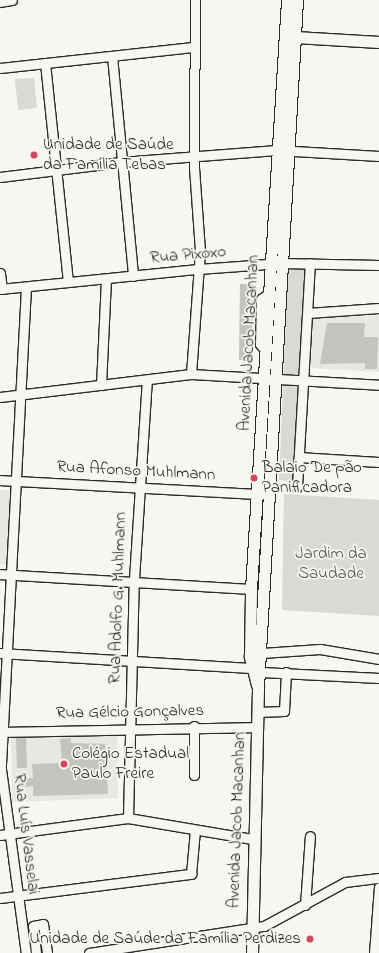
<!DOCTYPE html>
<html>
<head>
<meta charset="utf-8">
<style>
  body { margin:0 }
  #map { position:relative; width:379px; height:953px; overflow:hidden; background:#f6f6f2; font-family:"Indie Flower",sans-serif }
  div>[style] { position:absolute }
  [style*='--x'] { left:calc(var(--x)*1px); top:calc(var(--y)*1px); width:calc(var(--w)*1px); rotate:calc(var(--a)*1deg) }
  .built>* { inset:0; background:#e7e7e3 }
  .green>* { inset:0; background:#d9d9d5 }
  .building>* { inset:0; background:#c3c3c0 }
  .roads { filter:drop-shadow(1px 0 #2b2b2b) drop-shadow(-1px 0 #2b2b2b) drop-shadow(0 1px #2b2b2b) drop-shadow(0 -1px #2b2b2b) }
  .minor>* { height:9px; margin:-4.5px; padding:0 4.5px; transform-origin:4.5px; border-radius:4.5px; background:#f6f6f2 }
  .major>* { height:11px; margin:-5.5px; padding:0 5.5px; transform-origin:5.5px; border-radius:5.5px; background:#f6f6f2 }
  .dots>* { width:11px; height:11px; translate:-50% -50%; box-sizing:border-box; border:2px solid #f6f6f2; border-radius:50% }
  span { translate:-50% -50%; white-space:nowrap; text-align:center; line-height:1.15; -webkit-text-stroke:3.5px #f6f6f2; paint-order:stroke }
  .poi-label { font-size:17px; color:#2b2b2b }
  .left { translate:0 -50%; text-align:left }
  .right { translate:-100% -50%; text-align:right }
  .street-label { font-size:17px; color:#2b2b2b }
  .park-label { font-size:17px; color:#565656 }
</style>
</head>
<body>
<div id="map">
  <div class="built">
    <div style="clip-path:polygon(379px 316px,379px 372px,311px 368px,313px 318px)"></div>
    <div style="clip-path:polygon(0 490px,10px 490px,7px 565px,0 564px)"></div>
    <div style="clip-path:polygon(117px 735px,118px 798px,12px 802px,11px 737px)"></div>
  </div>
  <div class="green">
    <div style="clip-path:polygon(34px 78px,37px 108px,18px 110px,15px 79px)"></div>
    <div style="clip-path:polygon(288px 269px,307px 269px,295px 482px,279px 480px)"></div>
    <div style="clip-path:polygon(284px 494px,379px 500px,379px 616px,282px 610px)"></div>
  </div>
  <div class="building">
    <div style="clip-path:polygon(240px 284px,253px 284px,252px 360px,239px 360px)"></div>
    <div style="clip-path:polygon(327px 323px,365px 323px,364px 337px,378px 337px,377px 369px,365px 369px,365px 363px,320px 364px)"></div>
    <div style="clip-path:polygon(16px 738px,26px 738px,27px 768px,17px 768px)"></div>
    <div style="clip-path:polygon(71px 738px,71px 743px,105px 744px,108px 794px,33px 796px,33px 786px,19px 787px,19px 779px,33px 778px,32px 764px,62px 763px,60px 739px)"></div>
  </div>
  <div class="roads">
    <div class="minor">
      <div style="--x:0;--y:2;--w:12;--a:-9"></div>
      <div style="--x:112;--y:56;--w:221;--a:84.5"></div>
      <div style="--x:45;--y:63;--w:220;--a:84"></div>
      <div style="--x:0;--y:68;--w:194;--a:-6.2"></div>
      <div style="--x:0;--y:177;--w:122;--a:-7.1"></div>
      <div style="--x:121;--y:162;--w:156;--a:-4.4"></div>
      <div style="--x:277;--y:150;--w:102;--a:3.4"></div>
      <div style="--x:0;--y:273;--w:16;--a:83"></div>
      <div style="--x:26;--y:287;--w:483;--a:93"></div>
      <div style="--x:1;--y:769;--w:186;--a:82.3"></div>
      <div style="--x:0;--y:289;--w:199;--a:-5.8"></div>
      <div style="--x:198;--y:269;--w:83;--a:-4.1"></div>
      <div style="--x:281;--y:263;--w:98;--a:1.2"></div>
      <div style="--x:308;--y:313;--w:71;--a:-4"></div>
      <div style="--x:266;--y:351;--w:9;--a:-131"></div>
      <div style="--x:260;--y:344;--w:45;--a:-88.7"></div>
      <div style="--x:261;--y:299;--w:10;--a:-37"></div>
      <div style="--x:191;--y:374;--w:123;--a:-85.8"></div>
      <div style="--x:200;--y:251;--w:83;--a:-94.1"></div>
      <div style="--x:194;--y:168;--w:168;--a:-89.7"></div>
      <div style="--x:101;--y:385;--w:105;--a:-87.3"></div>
      <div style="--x:0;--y:397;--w:192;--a:-6.9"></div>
      <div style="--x:191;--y:374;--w:188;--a:3.3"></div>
      <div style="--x:299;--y:457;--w:80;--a:3.6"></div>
      <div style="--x:0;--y:480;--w:262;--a:3.1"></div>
      <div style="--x:297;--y:487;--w:224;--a:-86.7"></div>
      <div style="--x:0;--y:574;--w:251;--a:3.4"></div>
      <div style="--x:0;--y:653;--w:251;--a:3.4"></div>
      <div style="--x:262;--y:653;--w:58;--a:-3.9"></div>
      <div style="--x:320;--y:649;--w:60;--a:9.6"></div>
      <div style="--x:261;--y:672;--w:118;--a:2.9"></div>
      <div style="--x:257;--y:712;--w:27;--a:-2"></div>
      <div style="--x:284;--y:711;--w:39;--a:-87"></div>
      <div style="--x:194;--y:726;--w:49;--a:90"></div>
      <div style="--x:4;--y:732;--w:253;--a:-1.1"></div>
      <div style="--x:128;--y:818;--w:239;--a:-88.6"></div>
      <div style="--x:134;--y:579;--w:199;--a:-86.3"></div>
      <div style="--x:0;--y:835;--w:129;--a:-7.6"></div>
      <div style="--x:128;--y:818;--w:126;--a:9.6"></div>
      <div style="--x:0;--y:898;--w:193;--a:-7.2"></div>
      <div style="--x:191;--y:874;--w:44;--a:-84.8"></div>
      <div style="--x:305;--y:905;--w:69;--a:-85.9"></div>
      <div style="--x:36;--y:953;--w:27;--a:-96"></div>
      <div style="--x:33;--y:926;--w:10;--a:-11"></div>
      <div style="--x:43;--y:924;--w:29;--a:82"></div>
      <div style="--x:89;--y:953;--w:177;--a:-8.8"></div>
      <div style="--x:264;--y:926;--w:92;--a:-28.5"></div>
      <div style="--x:345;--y:882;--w:34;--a:-7"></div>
      <div style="--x:374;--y:953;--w:66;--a:-85.7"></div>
    </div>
    <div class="major">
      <div style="--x:295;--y:37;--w:84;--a:3.4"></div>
      <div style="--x:257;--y:685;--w:30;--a:-104"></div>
      <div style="--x:250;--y:656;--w:67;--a:-89.1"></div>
      <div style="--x:251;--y:589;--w:590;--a:-86.5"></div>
      <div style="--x:252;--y:953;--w:266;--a:-88.7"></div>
      <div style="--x:258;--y:687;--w:688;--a:-86.75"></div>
    </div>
  </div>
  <div class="dots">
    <div style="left:34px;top:155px;background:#d1495b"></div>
    <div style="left:254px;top:478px;background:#d1495b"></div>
    <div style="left:64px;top:764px;background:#d1495b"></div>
    <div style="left:310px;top:939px;background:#d1495b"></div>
  </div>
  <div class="poi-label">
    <span class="left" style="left:43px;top:155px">Unidade de Saúde<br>da Família Tebas</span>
    <span class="left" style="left:262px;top:478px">Balaio De pão<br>Panificadora</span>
    <span class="left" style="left:72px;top:764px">Colégio Estadual<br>Paulo Freire</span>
    <span class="right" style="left:301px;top:939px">Unidade de Saúde da Família Perdizes</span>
  </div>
  <div class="street-label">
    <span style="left:188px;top:255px;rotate:-5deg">Rua Pixoxo</span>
    <span style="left:249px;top:343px;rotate:-87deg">Avenida Jacob Macanhan</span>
    <span style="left:136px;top:471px;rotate:3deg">Rua Afonso Muhlmann</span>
    <span style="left:118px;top:598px;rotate:-88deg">Rua Adolfo G. Muhlmann</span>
    <span style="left:130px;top:712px;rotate:-1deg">Rua Gélcio Gonçalves</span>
    <span style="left:237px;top:820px;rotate:-88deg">Avenida Jacob Macanhan</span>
    <span style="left:26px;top:834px;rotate:83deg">Rua Luís Vasselai</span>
  </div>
  <div class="park-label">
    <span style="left:331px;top:564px">Jardim da<br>Saudade</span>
  </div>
</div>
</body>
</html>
